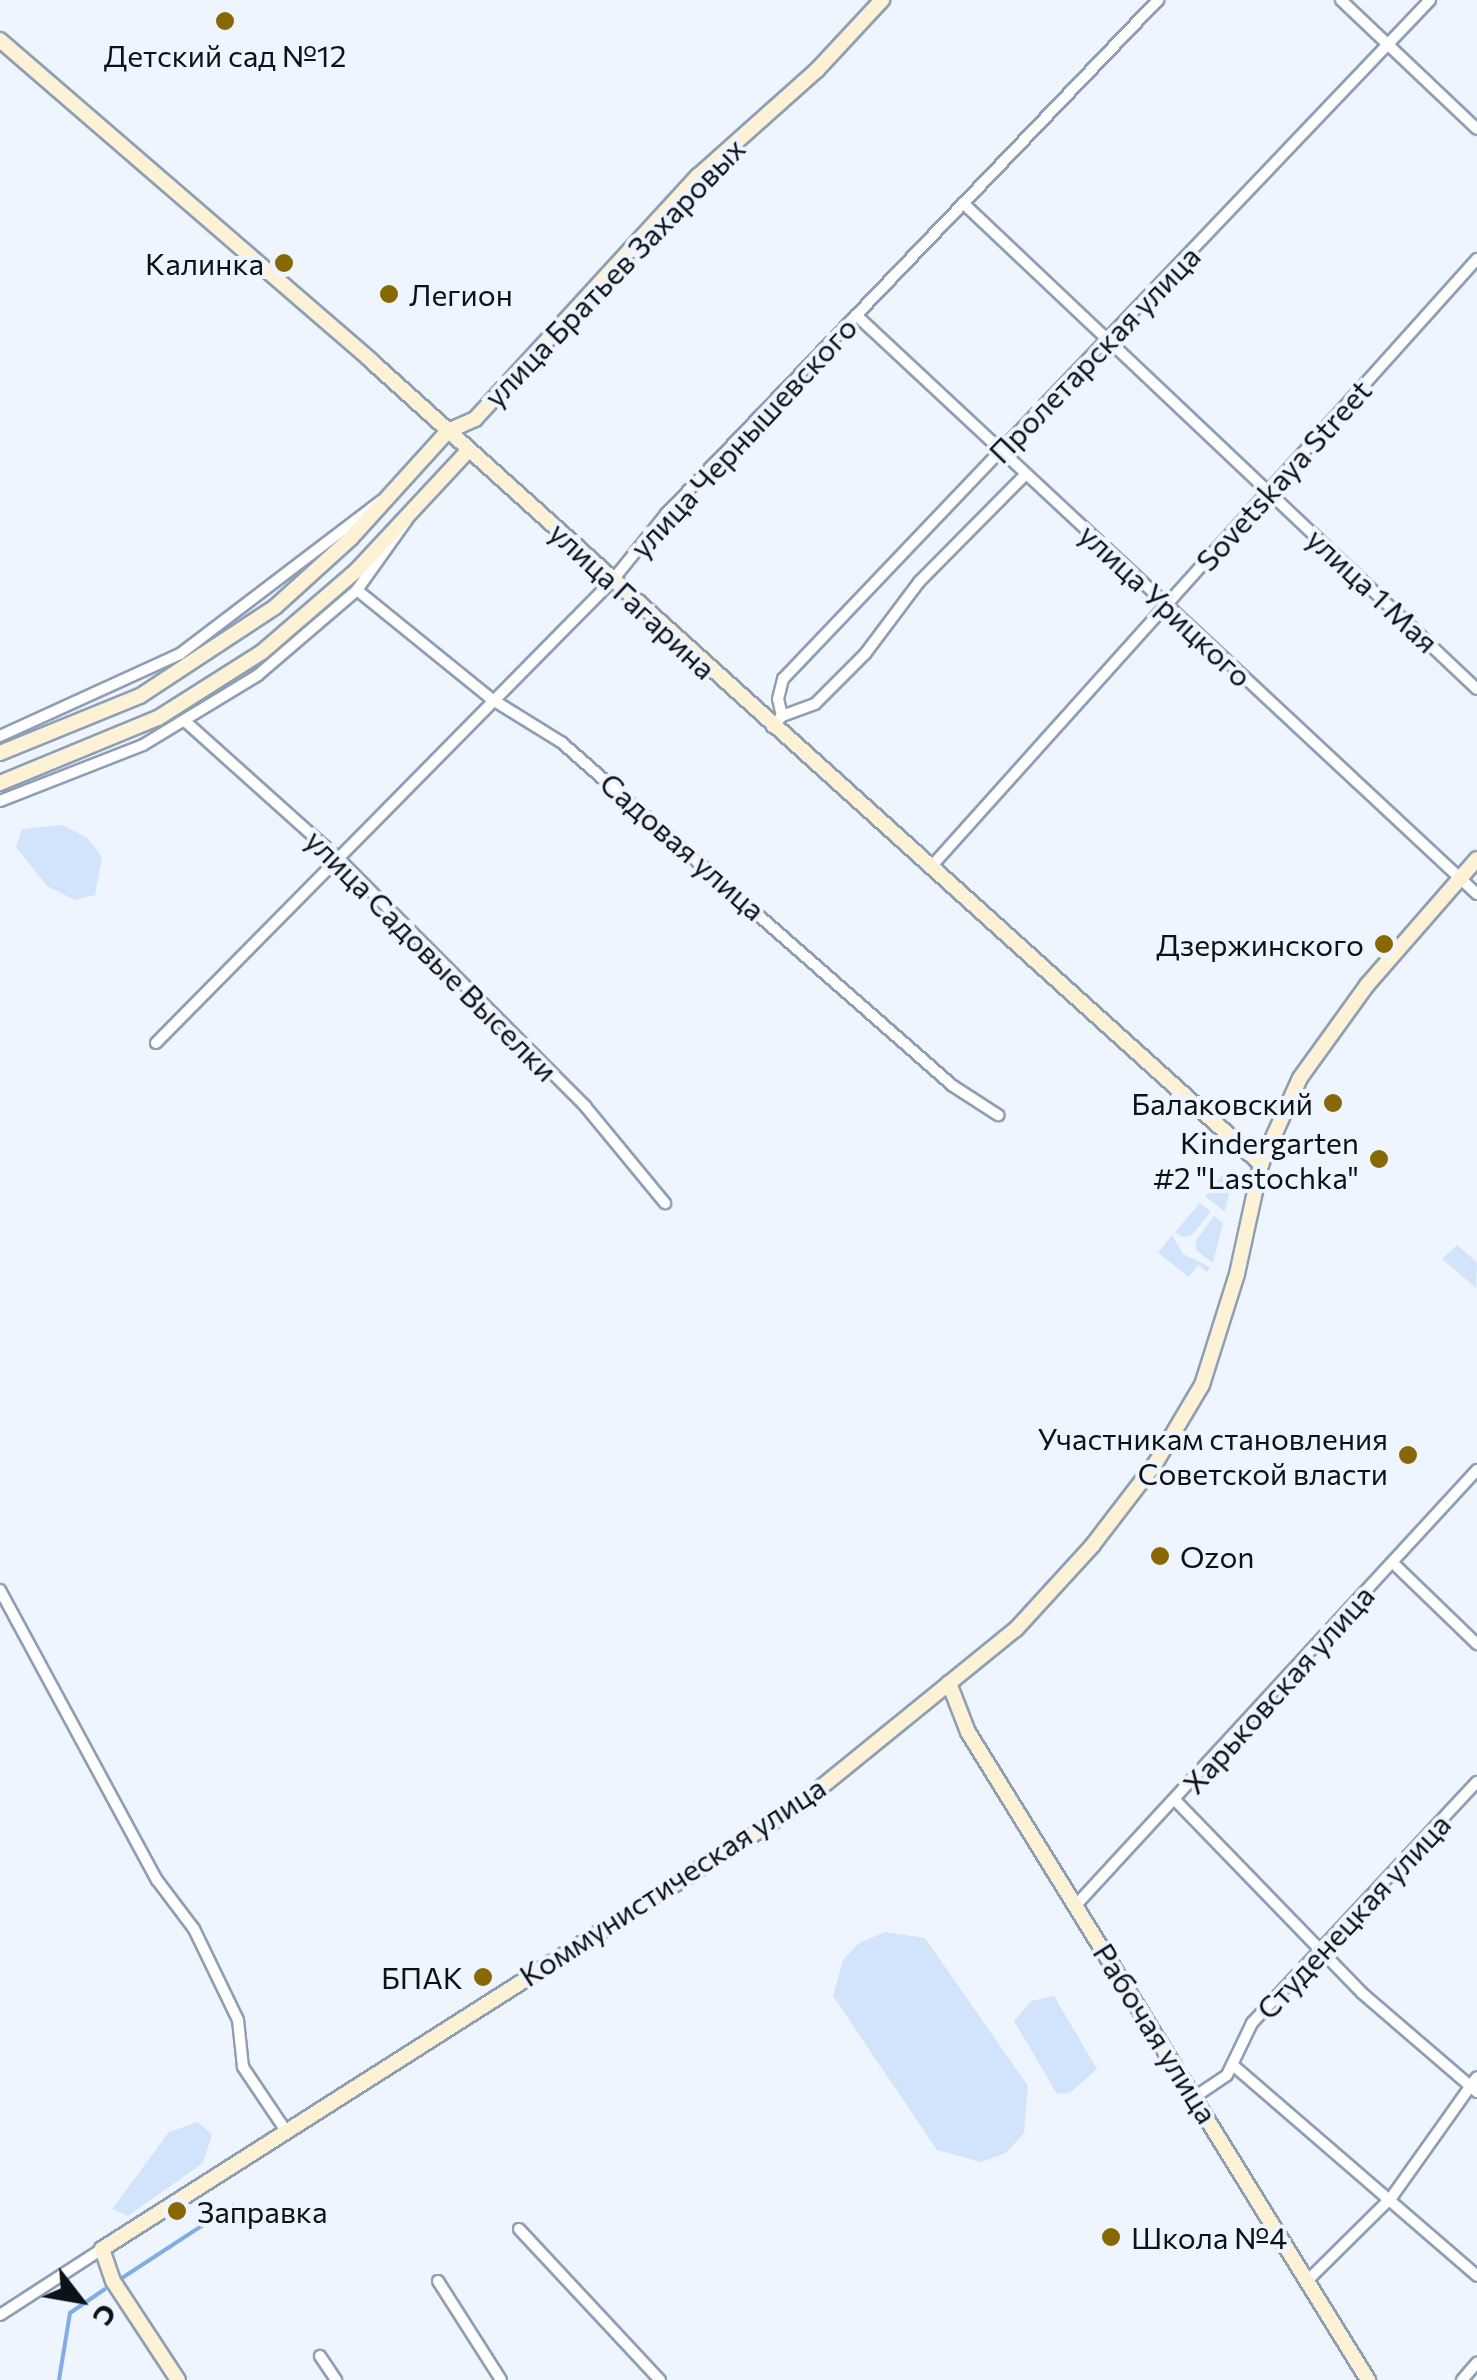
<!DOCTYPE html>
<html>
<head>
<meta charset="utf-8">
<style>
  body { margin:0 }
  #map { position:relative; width:1477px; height:2380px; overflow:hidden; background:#eef5ff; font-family:Commissioner,sans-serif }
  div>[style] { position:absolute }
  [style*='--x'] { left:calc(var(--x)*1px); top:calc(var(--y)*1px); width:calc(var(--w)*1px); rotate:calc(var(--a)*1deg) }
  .green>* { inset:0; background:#d2e4fc }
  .stream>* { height:4px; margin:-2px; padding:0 2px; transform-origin:2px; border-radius:2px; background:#81ade7 }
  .roads { filter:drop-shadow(2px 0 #8e9fb5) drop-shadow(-2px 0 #8e9fb5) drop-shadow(0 2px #8e9fb5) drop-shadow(0 -2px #8e9fb5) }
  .street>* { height:10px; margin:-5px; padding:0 5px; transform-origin:5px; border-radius:5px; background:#fff }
  .secondary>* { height:14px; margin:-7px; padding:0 7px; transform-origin:7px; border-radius:7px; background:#fdf2d6 }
  .dots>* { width:28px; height:28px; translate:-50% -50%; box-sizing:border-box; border:5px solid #eef5ff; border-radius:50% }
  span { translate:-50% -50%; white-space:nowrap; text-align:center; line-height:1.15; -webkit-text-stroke:8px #eef5ff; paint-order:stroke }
  .poi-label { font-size:30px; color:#0c1219 }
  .right { translate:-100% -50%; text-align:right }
  .left { translate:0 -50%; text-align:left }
  .street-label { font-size:30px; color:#0c1219 }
  .north { position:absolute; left:30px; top:2250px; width:100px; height:100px; -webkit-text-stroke:8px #eef5ff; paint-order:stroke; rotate:121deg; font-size:28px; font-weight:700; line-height:40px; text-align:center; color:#0c1219 }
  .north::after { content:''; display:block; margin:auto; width:35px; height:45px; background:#0c1219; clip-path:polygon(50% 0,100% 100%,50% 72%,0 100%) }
</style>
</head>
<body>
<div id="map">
  <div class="green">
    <div style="clip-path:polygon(63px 825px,87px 838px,102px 857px,95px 895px,75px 900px,47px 886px,16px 847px,22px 829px)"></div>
    <div style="clip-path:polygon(1224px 1173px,1232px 1180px,1225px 1212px,1205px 1196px)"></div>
    <div style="clip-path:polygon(1200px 1203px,1211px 1212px,1192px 1235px,1182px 1237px,1175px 1232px)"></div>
    <div style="clip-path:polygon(1214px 1216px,1223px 1223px,1213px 1263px,1196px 1250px,1196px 1240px)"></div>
    <div style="clip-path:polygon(1172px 1235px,1183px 1254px,1210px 1267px,1207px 1272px,1198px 1265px,1189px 1277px,1158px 1253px)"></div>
    <div style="clip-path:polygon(1457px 1245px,1477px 1262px,1476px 1288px,1442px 1259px)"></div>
    <div style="clip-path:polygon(885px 1932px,925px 1938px,1028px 2086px,1024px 2133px,1006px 2153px,981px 2162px,937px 2150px,833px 1996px,843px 1960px,859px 1943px)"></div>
    <div style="clip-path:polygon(1054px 1996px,1097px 2069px,1070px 2093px,1057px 2094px,1014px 2021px,1031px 2001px)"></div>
    <div style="clip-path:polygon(198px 2122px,212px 2135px,203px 2163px,128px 2216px,112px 2209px,169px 2132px)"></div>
  </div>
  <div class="stream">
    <div style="--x:122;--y:2278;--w:135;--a:-33.2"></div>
    <div style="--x:59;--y:2380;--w:68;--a:-80.7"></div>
    <div style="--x:70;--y:2313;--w:42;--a:-34.4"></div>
  </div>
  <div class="roads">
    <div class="street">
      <div style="--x:1341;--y:0;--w:187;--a:43.5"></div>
      <div style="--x:963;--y:203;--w:707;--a:43.4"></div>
      <div style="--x:856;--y:315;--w:849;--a:43"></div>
      <div style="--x:357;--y:590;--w:175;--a:39"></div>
      <div style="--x:493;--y:700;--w:80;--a:31.7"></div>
      <div style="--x:561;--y:742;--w:522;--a:41.27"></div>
      <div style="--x:953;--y:1086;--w:54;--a:32.8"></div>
      <div style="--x:782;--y:716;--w:35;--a:-20"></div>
      <div style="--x:815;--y:704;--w:71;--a:-45"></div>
      <div style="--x:865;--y:654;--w:90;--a:-53.1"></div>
      <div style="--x:919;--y:582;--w:152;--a:-45.3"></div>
      <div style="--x:185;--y:721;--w:208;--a:41.9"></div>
      <div style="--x:340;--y:860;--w:347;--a:45.1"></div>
      <div style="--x:585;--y:1106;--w:126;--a:50.5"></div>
      <div style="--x:772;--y:727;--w:15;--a:-48"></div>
      <div style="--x:782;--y:716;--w:17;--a:-103"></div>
      <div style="--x:778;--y:699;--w:21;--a:-76"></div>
      <div style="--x:783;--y:679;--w:938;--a:-46.38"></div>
      <div style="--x:0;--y:736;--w:198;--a:-24.5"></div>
      <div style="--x:180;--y:654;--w:253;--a:-37.3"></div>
      <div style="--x:0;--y:801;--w:154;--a:-21.4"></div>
      <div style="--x:143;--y:745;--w:135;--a:-31.3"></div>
      <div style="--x:258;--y:675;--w:130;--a:-40.6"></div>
      <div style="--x:357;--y:590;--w:86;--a:-54.5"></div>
      <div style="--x:930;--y:868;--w:819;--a:-48.07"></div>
      <div style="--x:156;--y:1043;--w:649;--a:-45.37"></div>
      <div style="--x:612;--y:581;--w:86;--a:-51.1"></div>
      <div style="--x:666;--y:514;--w:712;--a:-46.25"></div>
      <div style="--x:1393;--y:1563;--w:117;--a:44"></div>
      <div style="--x:0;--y:1590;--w:330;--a:61.6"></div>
      <div style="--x:157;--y:1880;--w:61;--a:52.9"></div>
      <div style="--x:194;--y:1929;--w:101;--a:64.2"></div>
      <div style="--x:238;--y:2020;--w:47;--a:83.9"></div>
      <div style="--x:243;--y:2067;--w:77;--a:56.1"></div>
      <div style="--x:1176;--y:1801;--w:267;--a:45.9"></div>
      <div style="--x:1362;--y:1993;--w:152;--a:40.7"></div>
      <div style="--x:1076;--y:1905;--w:592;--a:-47.33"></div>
      <div style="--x:1234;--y:2066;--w:321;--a:40.8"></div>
      <div style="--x:1196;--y:2096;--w:37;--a:-34"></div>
      <div style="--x:1227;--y:2075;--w:58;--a:-64.3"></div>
      <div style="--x:1252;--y:2023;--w:330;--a:-47"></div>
      <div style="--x:519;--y:2229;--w:207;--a:47"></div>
      <div style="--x:1308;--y:2280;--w:117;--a:-44.7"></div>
      <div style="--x:1391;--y:2198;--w:148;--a:-54.6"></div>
      <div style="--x:438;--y:2281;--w:117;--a:57.5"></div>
      <div style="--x:0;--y:2315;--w:121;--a:-32.9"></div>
      <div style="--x:320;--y:2356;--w:29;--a:56"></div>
      <div style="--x:1462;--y:2380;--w:23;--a:-49"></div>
    </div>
    <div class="secondary">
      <div style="--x:0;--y:40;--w:488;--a:40.8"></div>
      <div style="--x:369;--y:359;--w:1202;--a:42.07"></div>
      <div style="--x:0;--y:753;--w:151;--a:-22.2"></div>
      <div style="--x:140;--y:696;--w:162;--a:-33.4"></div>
      <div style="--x:275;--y:607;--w:103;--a:-42.2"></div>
      <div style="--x:351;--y:538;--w:144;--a:-47.8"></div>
      <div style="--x:448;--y:431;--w:30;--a:-24"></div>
      <div style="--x:475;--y:419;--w:330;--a:-47.5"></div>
      <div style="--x:698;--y:176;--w:159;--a:-41.7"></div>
      <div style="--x:817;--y:70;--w:96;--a:-47.1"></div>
      <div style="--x:0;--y:783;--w:171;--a:-22.4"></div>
      <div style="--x:158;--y:718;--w:123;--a:-32.4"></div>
      <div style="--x:262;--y:652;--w:124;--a:-40.8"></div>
      <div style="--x:356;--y:571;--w:166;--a:-47"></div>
      <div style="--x:949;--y:1683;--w:53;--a:68.8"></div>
      <div style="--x:968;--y:1732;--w:762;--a:58.31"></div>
      <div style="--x:178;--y:2380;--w:118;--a:-123.3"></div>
      <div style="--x:113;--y:2281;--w:34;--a:-109"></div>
      <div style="--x:102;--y:2249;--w:825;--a:-32.48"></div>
      <div style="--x:798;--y:1806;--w:281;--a:-39.1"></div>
      <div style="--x:1016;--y:1629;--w:113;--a:-47.5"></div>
      <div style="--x:1092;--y:1546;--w:103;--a:-52.5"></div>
      <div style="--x:1155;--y:1464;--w:92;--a:-59.3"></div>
      <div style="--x:1202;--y:1385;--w:116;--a:-72.5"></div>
      <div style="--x:1237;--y:1274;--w:113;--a:-77.7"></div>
      <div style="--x:1261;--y:1164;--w:94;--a:-65.6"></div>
      <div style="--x:1300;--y:1078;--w:115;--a:-54.2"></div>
      <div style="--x:1367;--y:985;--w:167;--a:-48.9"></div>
    </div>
  </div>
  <div class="dots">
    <div style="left:225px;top:21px;background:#876803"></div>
    <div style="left:284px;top:263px;background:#876803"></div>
    <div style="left:389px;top:294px;background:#876803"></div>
    <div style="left:1384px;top:944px;background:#876803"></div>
    <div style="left:1333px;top:1103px;background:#876803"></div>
    <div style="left:1379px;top:1159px;background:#876803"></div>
    <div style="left:1408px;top:1455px;background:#876803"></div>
    <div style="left:1160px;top:1556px;background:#876803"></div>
    <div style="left:483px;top:1977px;background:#876803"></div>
    <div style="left:177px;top:2211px;background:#876803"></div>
    <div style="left:1111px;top:2237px;background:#876803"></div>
  </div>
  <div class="poi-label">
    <span style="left:225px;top:55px">Детский сад №12</span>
    <span class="right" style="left:264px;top:263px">Калинка</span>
    <span class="left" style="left:409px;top:294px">Легион</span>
    <span class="right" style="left:1364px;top:944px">Дзержинского</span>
    <span class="right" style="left:1313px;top:1103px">Балаковский</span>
    <span class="right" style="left:1359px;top:1159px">Kindergarten<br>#2 "Lastochka"</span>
    <span class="right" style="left:1388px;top:1455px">Участникам становления<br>Советской власти</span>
    <span class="left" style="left:1180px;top:1556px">Ozon</span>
    <span class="right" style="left:463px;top:1977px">БПАК</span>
    <span class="left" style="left:197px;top:2211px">Заправка</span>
    <span class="left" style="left:1131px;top:2237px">Школа №4</span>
  </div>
  <div class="street-label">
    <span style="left:614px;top:272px;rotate:-46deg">улица Братьев Захаровых</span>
    <span style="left:1094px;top:354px;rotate:-46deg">Пролетарская улица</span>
    <span style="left:743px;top:437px;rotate:-47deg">улица Чернышевского</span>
    <span style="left:1283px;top:475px;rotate:-48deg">Sovetskaya Street</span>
    <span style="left:1373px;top:590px;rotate:43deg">улица 1 Мая</span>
    <span style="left:633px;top:600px;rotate:43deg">улица Гагарина</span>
    <span style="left:1166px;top:605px;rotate:43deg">улица Урицкого</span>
    <span style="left:683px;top:846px;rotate:41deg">Садовая улица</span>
    <span style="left:432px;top:955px;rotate:45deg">улица Садовые Выселки</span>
    <span style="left:1278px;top:1689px;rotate:-48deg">Харьковская улица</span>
    <span style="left:672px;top:1881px;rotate:-33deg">Коммунистическая улица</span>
    <span style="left:1353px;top:1916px;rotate:-47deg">Студенецкая улица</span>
    <span style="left:1156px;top:2033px;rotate:58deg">Рабочая улица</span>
  </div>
  <div class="north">С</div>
</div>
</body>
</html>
